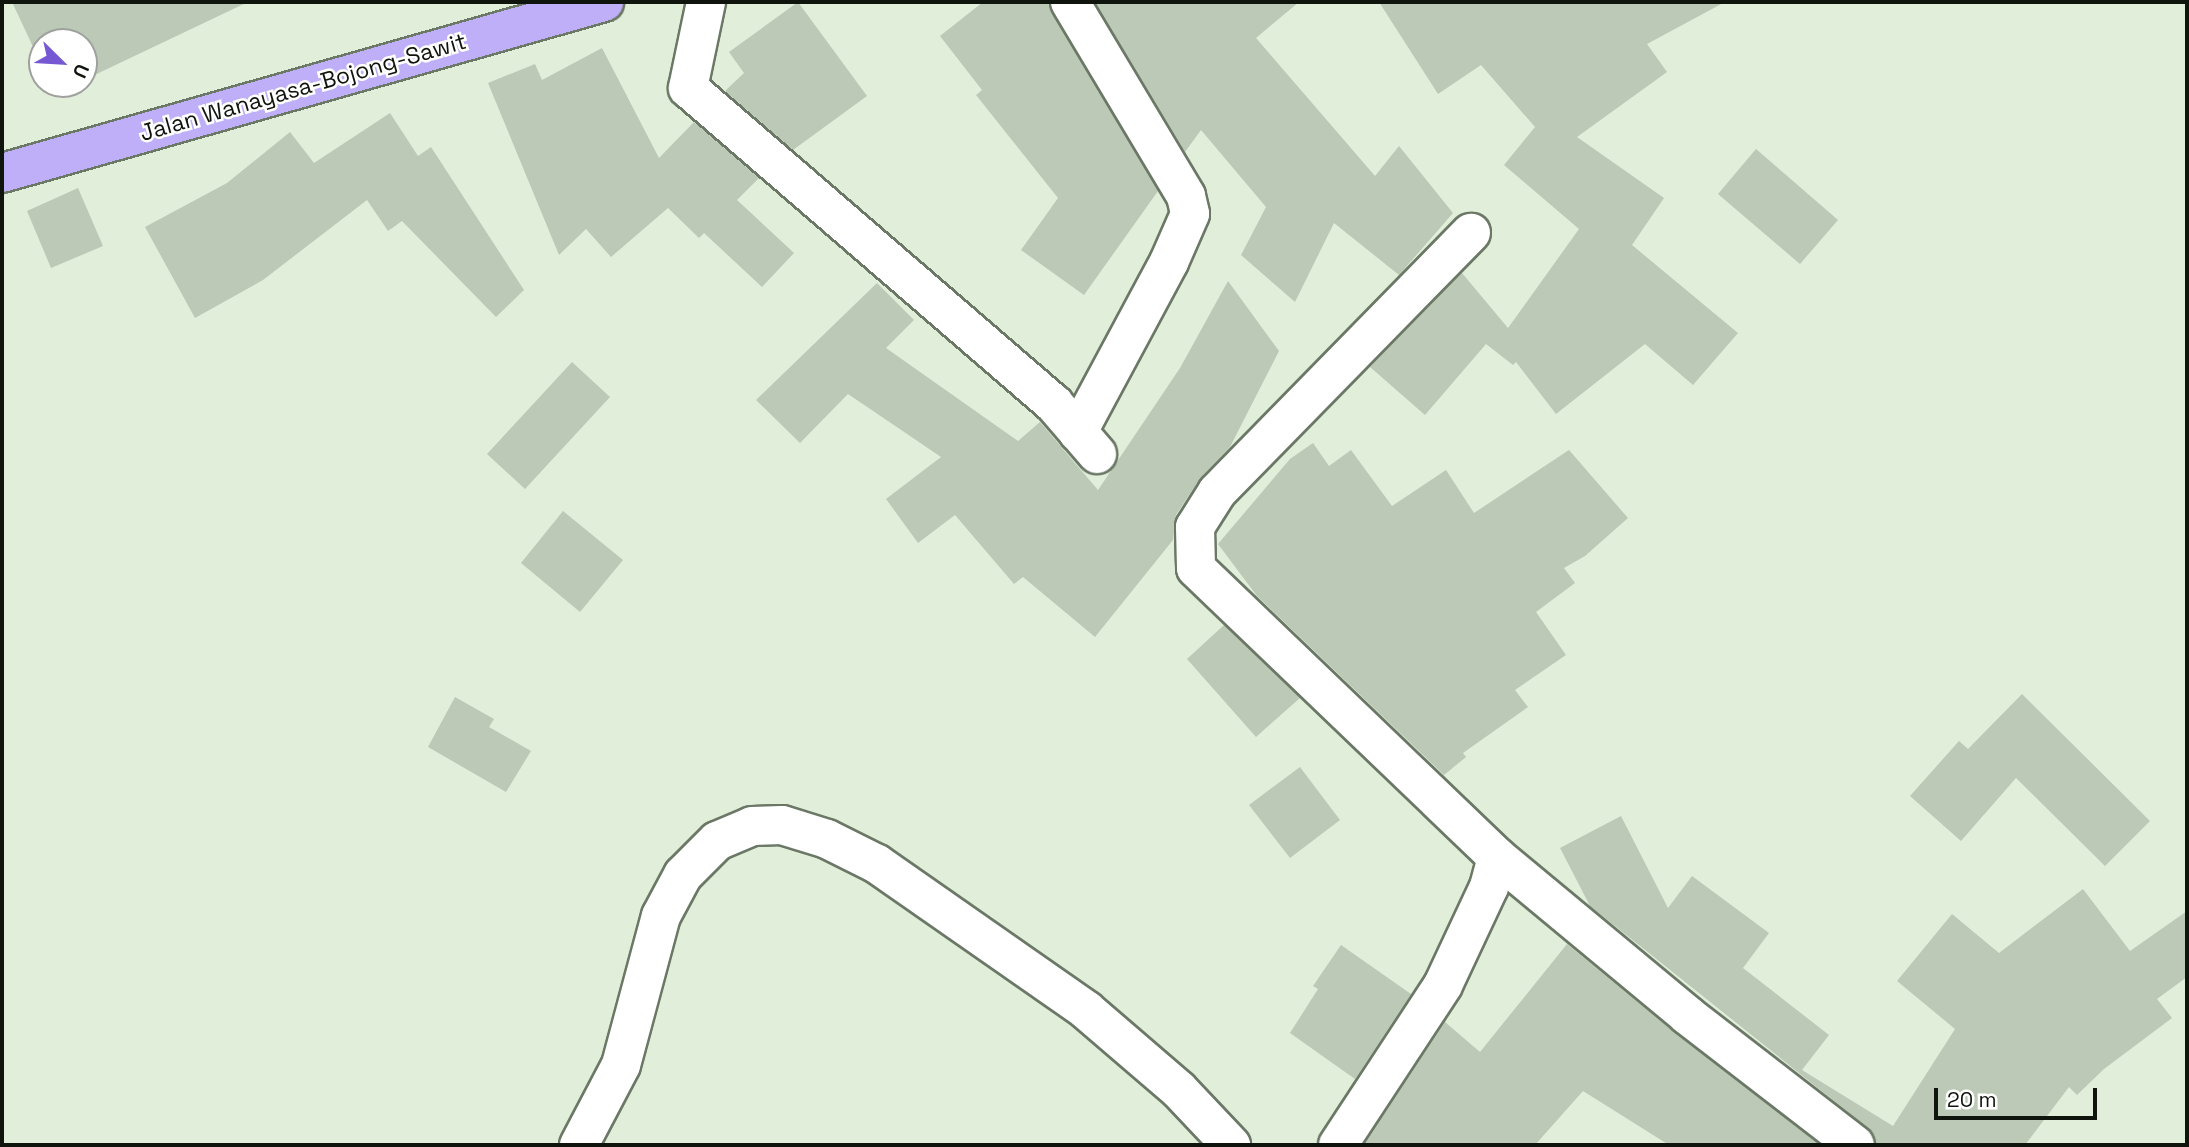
<!DOCTYPE html>
<html>
<head>
<meta charset="utf-8">
<style>
  body { margin:0 }
  #map { position:relative; width:2189px; height:1147px; overflow:hidden; background:#e1eeda; font-family:"Space Grotesk",sans-serif }
  div>[style] { position:absolute }
  [style*='--x'] { left:calc(var(--x)*1px); top:calc(var(--y)*1px); width:calc(var(--w)*1px); rotate:calc(var(--a)*1deg) }
  .building>* { inset:0; background:#bcc9b6 }
  .roads { filter:drop-shadow(2px 0 #6b7866) drop-shadow(-2px 0 #6b7866) drop-shadow(0 2px #6b7866) drop-shadow(0 -2px #6b7866) }
  .minor>* { height:38px; margin:-19px; padding:0 19px; transform-origin:19px; border-radius:19px; background:#fff }
  .major>* { height:38px; margin:-19px; padding:0 19px; transform-origin:19px; border-radius:19px; background:#bfaff9 }
  span { translate:-50% -50%; white-space:nowrap; text-align:center; line-height:1.15; -webkit-text-stroke:5px #fff; paint-order:stroke }
  .street-label { font-size:23px; color:#0f140d }
  .frame { position:absolute; inset:0; border:4px solid #0f140d; pointer-events:none }
  .north { position:absolute; left:28px; top:28px; width:70px; height:70px; box-sizing:border-box; background:#fff; border:2px solid #9fa19e; border-radius:50%; rotate:114deg; font-size:19px; font-weight:700; line-height:28px; text-align:center; color:#0f140d }
  .north::after { content:''; display:block; margin:auto; width:24px; height:32px; background:#7558d2; clip-path:polygon(50% 0,100% 100%,50% 72%,0 100%) }
  .scale { position:absolute; left:1934px; top:1088px; width:163px; height:32px; box-sizing:border-box; border:4px solid #0f140d; border-top:0; padding-left:9px; font-size:21px; line-height:24px; white-space:nowrap; color:#0f140d; -webkit-text-stroke:5px #fff; paint-order:stroke }
</style>
</head>
<body>
<div id="map">
  <div class="building">
    <div style="clip-path:polygon(12px 2px,248px 2px,84px 80px,84px 42px,42px 42px,42px 66px)"></div>
    <div style="clip-path:polygon(798px 2px,867px 96px,793px 150px,725px 91px,744px 73px,729px 52px)"></div>
    <div style="clip-path:polygon(983px 2px,1048px 2px,1158px 191px,1084px 295px,1021px 250px,1058px 198px,976px 95px,982px 90px,940px 36px)"></div>
    <div style="clip-path:polygon(1095px 2px,1299px 2px,1256px 38px,1375px 176px,1399px 146px,1453px 213px,1399px 275px,1334px 223px,1295px 302px,1241px 255px,1266px 207px,1201px 130px,1185px 152px)"></div>
    <div style="clip-path:polygon(1379px 2px,1725px 2px,1647px 44px,1667px 72px,1577px 137px,1664px 198px,1632px 245px,1738px 333px,1693px 385px,1645px 344px,1556px 414px,1516px 362px,1513px 365px,1486px 344px,1425px 415px,1370px 367px,1462px 273px,1508px 328px,1579px 229px,1504px 165px,1535px 127px,1481px 65px,1438px 94px)"></div>
    <div style="clip-path:polygon(602px 48px,659px 158px,694px 122px,759px 178px,737px 200px,794px 253px,762px 287px,704px 233px,699px 238px,668px 208px,611px 257px,586px 229px,559px 255px,488px 83px,535px 64px,542px 80px)"></div>
    <div style="clip-path:polygon(390px 113px,418px 156px,431px 147px,524px 290px,496px 317px,402px 221px,388px 231px,367px 200px,263px 280px,195px 318px,145px 227px,227px 183px,290px 132px,314px 163px)"></div>
    <div style="clip-path:polygon(1756px 149px,1838px 220px,1800px 264px,1718px 194px)"></div>
    <div style="clip-path:polygon(78px 188px,103px 246px,51px 268px,27px 211px)"></div>
    <div style="clip-path:polygon(1228px 281px,1279px 351px,1230px 447px,1201px 477px,1176px 515px,1173px 540px,1095px 637px,1023px 577px,1014px 584px,955px 515px,918px 543px,886px 499px,941px 457px,848px 394px,800px 443px,756px 400px,877px 283px,914px 320px,886px 348px,1018px 441px,1040px 422px,1098px 490px,1180px 368px)"></div>
    <div style="clip-path:polygon(572px 362px,610px 397px,525px 489px,487px 454px)"></div>
    <div style="clip-path:polygon(1313px 443px,1329px 466px,1351px 450px,1392px 506px,1446px 470px,1474px 513px,1569px 450px,1628px 518px,1585px 556px,1564px 568px,1575px 583px,1536px 612px,1566px 655px,1515px 690px,1528px 707px,1463px 753px,1466px 757px,1444px 775px,1257px 596px,1218px 544px,1290px 459px)"></div>
    <div style="clip-path:polygon(563px 511px,623px 560px,580px 612px,521px 563px)"></div>
    <div style="clip-path:polygon(1224px 625px,1300px 698px,1256px 737px,1187px 659px)"></div>
    <div style="clip-path:polygon(2022px 694px,2150px 821px,2105px 866px,2016px 778px,1961px 841px,1910px 796px,1959px 741px,1968px 749px)"></div>
    <div style="clip-path:polygon(455px 697px,494px 719px,489px 727px,531px 751px,506px 792px,428px 747px)"></div>
    <div style="clip-path:polygon(1300px 767px,1340px 820px,1290px 858px,1249px 805px)"></div>
    <div style="clip-path:polygon(1621px 816px,1668px 908px,1692px 876px,1769px 933px,1743px 968px,1829px 1035px,1802px 1070px,1893px 1126px,1955px 1029px,1897px 981px,1952px 914px,1999px 953px,2083px 889px,2130px 951px,2187px 911px,2187px 977px,2157px 999px,2172px 1018px,2104px 1069px,2077px 1095px,2069px 1087px,2025px 1145px,1876px 1145px,1868px 1128px,1590px 906px,1560px 848px)"></div>
    <div style="clip-path:polygon(1567px 944px,1674px 1032px,1820px 1145px,1669px 1145px,1583px 1091px,1535px 1145px,1364px 1145px,1445px 1022px,1480px 1052px)"></div>
    <div style="clip-path:polygon(1341px 945px,1411px 994px,1355px 1079px,1290px 1033px,1318px 989px,1313px 986px)"></div>
  </div>
  <div class="roads">
    <div class="minor">
      <div style="--x:706;--y:2;--w:88;--a:101.8"></div>
      <div style="--x:688;--y:88;--w:484;--a:40.8"></div>
      <div style="--x:1054;--y:404;--w:66;--a:49.3"></div>
      <div style="--x:1070;--y:2;--w:226;--a:59.1"></div>
      <div style="--x:1186;--y:196;--w:18;--a:77"></div>
      <div style="--x:1190;--y:214;--w:52;--a:113.6"></div>
      <div style="--x:1169;--y:262;--w:193;--a:118.2"></div>
      <div style="--x:1497;--y:857;--w:247;--a:39.7"></div>
      <div style="--x:1687;--y:1015;--w:212;--a:37.7"></div>
      <div style="--x:579;--y:1145;--w:90;--a:-62.3"></div>
      <div style="--x:621;--y:1065;--w:154;--a:-75"></div>
      <div style="--x:661;--y:916;--w:47;--a:-61.8"></div>
      <div style="--x:683;--y:875;--w:48;--a:-45"></div>
      <div style="--x:717;--y:841;--w:38;--a:-23"></div>
      <div style="--x:752;--y:826;--w:30;--a:-2"></div>
      <div style="--x:782;--y:825;--w:47;--a:17.3"></div>
      <div style="--x:827;--y:839;--w:56;--a:26.6"></div>
      <div style="--x:877;--y:864;--w:255;--a:34.9"></div>
      <div style="--x:1086;--y:1010;--w:123;--a:40.7"></div>
      <div style="--x:1179;--y:1090;--w:76;--a:46.6"></div>
      <div style="--x:1338;--y:1145;--w:191;--a:-56.7"></div>
      <div style="--x:1443;--y:985;--w:108;--a:-64.9"></div>
      <div style="--x:1489;--y:887;--w:31;--a:-75"></div>
      <div style="--x:1497;--y:857;--w:417;--a:-136.2"></div>
      <div style="--x:1196;--y:568;--w:41;--a:-91.4"></div>
      <div style="--x:1195;--y:527;--w:41;--a:-57.8"></div>
      <div style="--x:1217;--y:492;--w:363;--a:-45.6"></div>
    </div>
    <div class="major">
      <div style="--x:2;--y:173;--w:626;--a:-15.86"></div>
    </div>
  </div>
  <div class="street-label">
    <span style="left:303px;top:87px;rotate:-16deg">Jalan Wanayasa-Bojong-Sawit</span>
  </div>
  <div class="frame"></div>
  <div class="north">U</div>
  <div class="scale">20 m</div>
</div>
</body>
</html>
